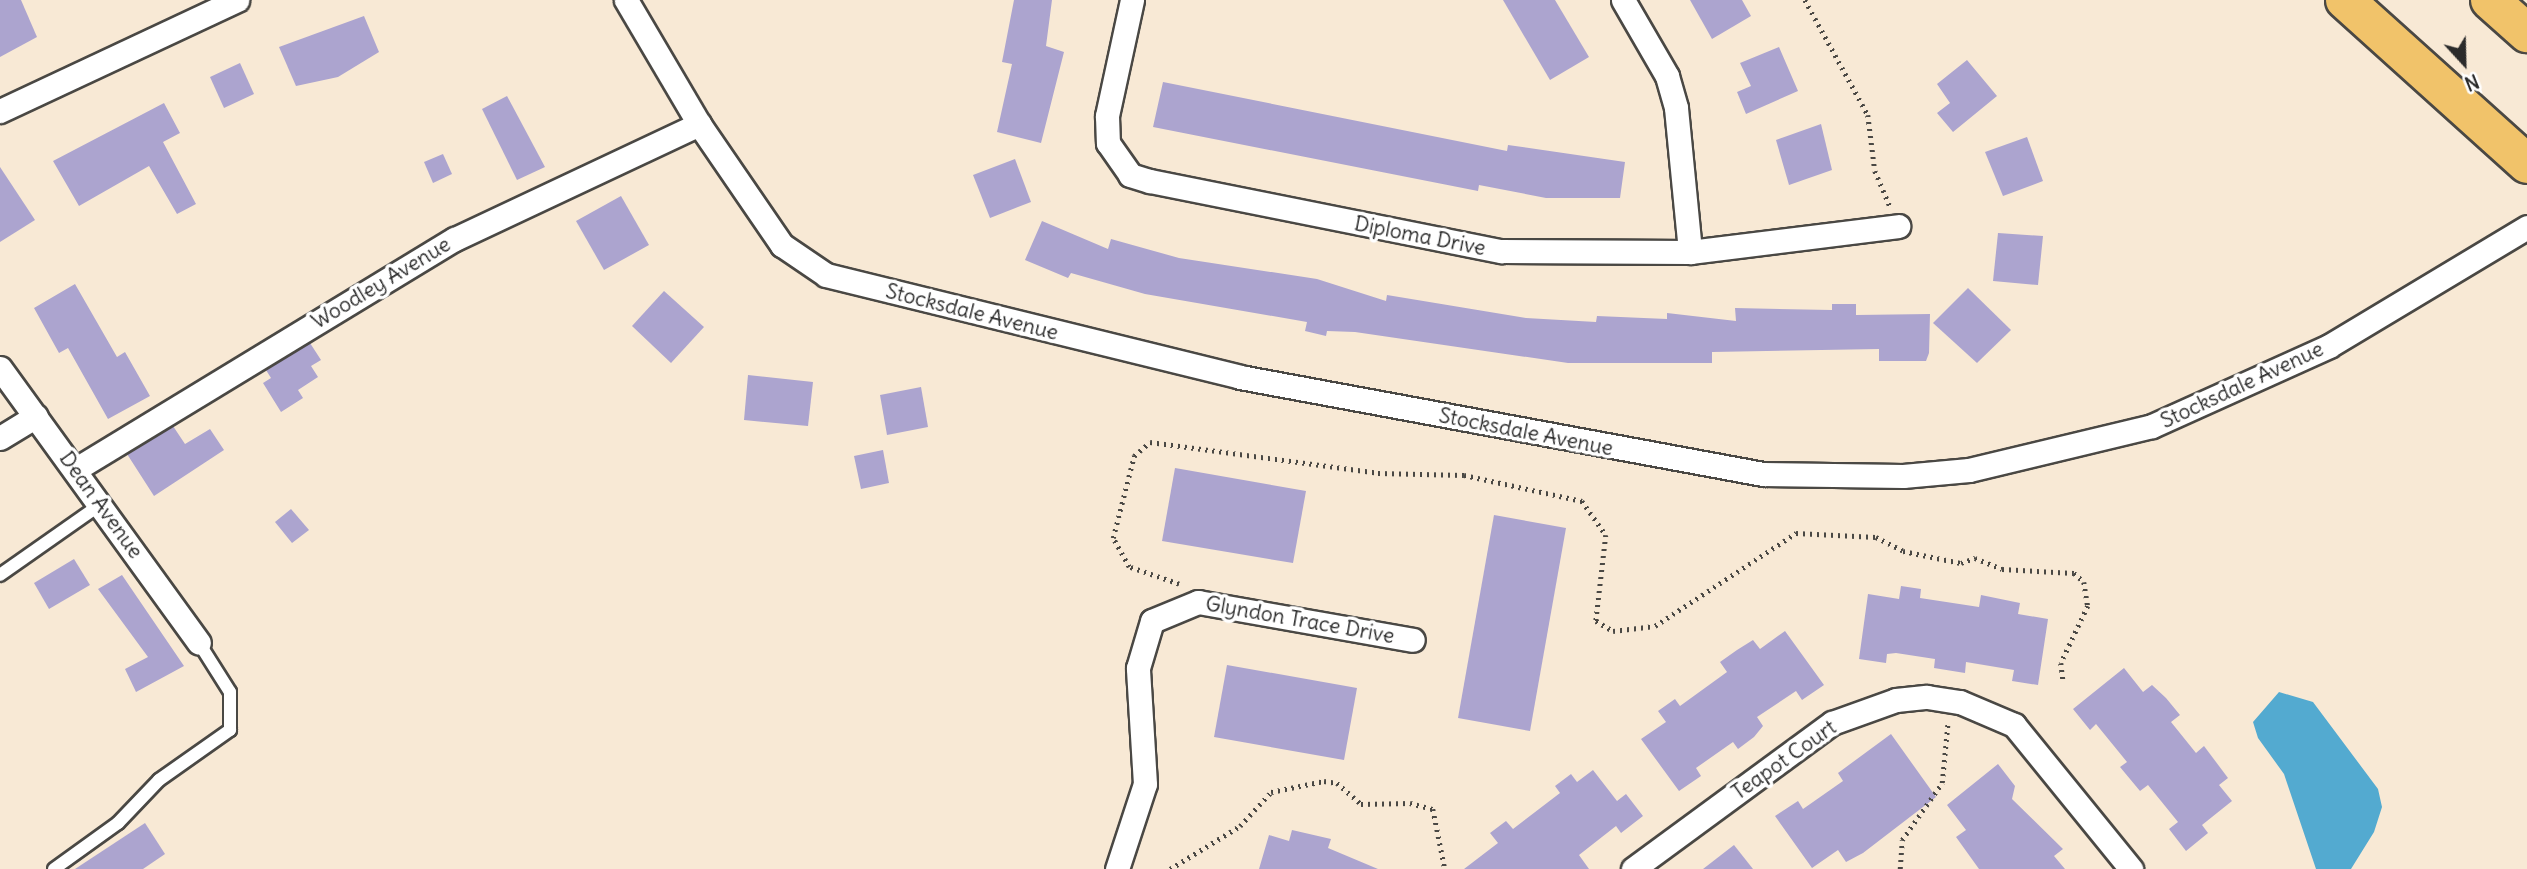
<!DOCTYPE html>
<html>
<head>
<meta charset="utf-8">
<style>
  body { margin:0 }
  #map { position:relative; width:2527px; height:869px; overflow:hidden; background:#f8e9d5; font-family:Delius,sans-serif }
  div>[style] { position:absolute }
  [style*='--x'] { left:calc(var(--x)*1px); top:calc(var(--y)*1px); width:calc(var(--w)*1px); rotate:calc(var(--a)*1deg) }
  .water>* { inset:0; background:#53aad0 }
  .building>* { inset:0; background:#aca4cf }
  .path>* { height:4.5px; margin-top:-2.25px; transform-origin:0; background:repeating-linear-gradient(90deg,#4a4844 0 2px,transparent 0 7px) }
  .roads { filter:drop-shadow(2px 0 #4a4844) drop-shadow(-2px 0 #4a4844) drop-shadow(0 2px #4a4844) drop-shadow(0 -2px #4a4844) }
  .lane>* { height:12px; margin:-6px; padding:0 6px; transform-origin:6px; border-radius:6px; background:#fff }
  .street>* { height:23px; margin:-11.5px; padding:0 11.5px; transform-origin:11.5px; border-radius:11.5px; background:#fff }
  .highway>* { height:38px; margin:-19px; padding:0 19px; transform-origin:19px; border-radius:19px; background:#f1c36a }
  span { translate:-50% -50%; white-space:nowrap; text-align:center; line-height:1.15; -webkit-text-stroke:7px #fff; paint-order:stroke }
  .street-label { font-size:21px; color:#2b2b2b }
  .north { position:absolute; left:2429px; top:28px; width:70px; height:70px; -webkit-text-stroke:5px #fff; paint-order:stroke; rotate:158deg; font-size:19px; font-weight:700; line-height:28px; text-align:center; color:#2b2b2b }
  .north::after { content:''; display:block; margin:auto; width:24px; height:32px; background:#2b2b2b; clip-path:polygon(50% 0,100% 100%,50% 72%,0 100%) }
</style>
</head>
<body>
<div id="map">
  <div class="water">
    <div style="clip-path:polygon(2279px 692px,2313px 702px,2378px 789px,2382px 807px,2374px 832px,2351px 869px,2316px 869px,2284px 774px,2258px 738px,2253px 722px)"></div>
  </div>
  <div class="building">
    <div style="clip-path:polygon(0 0,21px 0,37px 37px,0 57px)"></div>
    <div style="clip-path:polygon(1014px 0,1052px 0,1046px 46px,1064px 52px,1041px 143px,997px 132px,1012px 64px,1002px 62px)"></div>
    <div style="clip-path:polygon(1503px 0,1555px 0,1589px 57px,1550px 80px)"></div>
    <div style="clip-path:polygon(1690px 0,1742px 0,1751px 16px,1712px 39px)"></div>
    <div style="clip-path:polygon(364px 16px,379px 52px,338px 77px,296px 86px,279px 47px)"></div>
    <div style="clip-path:polygon(1779px 47px,1798px 91px,1746px 114px,1737px 92px,1751px 86px,1740px 63px)"></div>
    <div style="clip-path:polygon(1967px 60px,1997px 96px,1953px 132px,1937px 113px,1950px 103px,1937px 84px)"></div>
    <div style="clip-path:polygon(240px 63px,254px 94px,224px 108px,210px 77px)"></div>
    <div style="clip-path:polygon(1163px 82px,1507px 151px,1508px 145px,1625px 162px,1620px 198px,1546px 198px,1479px 185px,1478px 191px,1153px 127px)"></div>
    <div style="clip-path:polygon(507px 96px,545px 167px,517px 180px,482px 109px)"></div>
    <div style="clip-path:polygon(164px 103px,180px 133px,163px 142px,196px 204px,177px 214px,149px 166px,79px 206px,53px 161px)"></div>
    <div style="clip-path:polygon(1821px 124px,1832px 170px,1789px 185px,1776px 140px)"></div>
    <div style="clip-path:polygon(2027px 137px,2043px 181px,2003px 196px,1985px 152px)"></div>
    <div style="clip-path:polygon(443px 154px,452px 174px,433px 183px,424px 162px)"></div>
    <div style="clip-path:polygon(1015px 159px,1031px 202px,990px 218px,973px 175px)"></div>
    <div style="clip-path:polygon(0 167px,35px 220px,0 242px)"></div>
    <div style="clip-path:polygon(621px 196px,649px 245px,604px 270px,576px 221px)"></div>
    <div style="clip-path:polygon(1042px 221px,1108px 249px,1111px 239px,1179px 258px,1317px 279px,1386px 301px,1387px 295px,1526px 318px,1596px 322px,1597px 316px,1667px 319px,1667px 313px,1736px 321px,1735px 308px,1832px 310px,1832px 304px,1856px 304px,1856px 315px,1930px 314px,1929px 353px,1926px 361px,1879px 361px,1879px 349px,1712px 352px,1712px 363px,1568px 363px,1355px 332px,1327px 331px,1326px 336px,1305px 331px,1307px 322px,1145px 294px,1071px 273px,1068px 278px,1025px 260px)"></div>
    <div style="clip-path:polygon(1998px 233px,2043px 236px,2038px 285px,1993px 281px)"></div>
    <div style="clip-path:polygon(75px 284px,117px 357px,125px 352px,150px 396px,108px 419px,68px 348px,59px 353px,34px 308px)"></div>
    <div style="clip-path:polygon(1968px 288px,2011px 330px,1977px 363px,1933px 323px)"></div>
    <div style="clip-path:polygon(664px 291px,704px 327px,671px 363px,632px 326px)"></div>
    <div style="clip-path:polygon(310px 343px,321px 360px,311px 366px,318px 377px,298px 390px,303px 398px,281px 412px,263px 383px,271px 378px,266px 370px)"></div>
    <div style="clip-path:polygon(748px 375px,813px 382px,808px 426px,744px 420px)"></div>
    <div style="clip-path:polygon(921px 387px,928px 427px,887px 435px,880px 395px)"></div>
    <div style="clip-path:polygon(173px 426px,185px 444px,210px 429px,224px 450px,154px 496px,127px 454px)"></div>
    <div style="clip-path:polygon(883px 450px,889px 483px,861px 489px,854px 456px)"></div>
    <div style="clip-path:polygon(1175px 468px,1306px 491px,1293px 563px,1162px 541px)"></div>
    <div style="clip-path:polygon(291px 509px,309px 530px,292px 543px,275px 522px)"></div>
    <div style="clip-path:polygon(1494px 515px,1566px 528px,1530px 731px,1458px 718px)"></div>
    <div style="clip-path:polygon(74px 559px,90px 585px,49px 609px,34px 583px)"></div>
    <div style="clip-path:polygon(122px 575px,184px 666px,136px 692px,125px 669px,148px 657px,98px 589px)"></div>
    <div style="clip-path:polygon(1901px 586px,1921px 589px,1920px 598px,1979px 607px,1981px 595px,2020px 603px,2018px 614px,2048px 619px,2038px 685px,2012px 681px,2014px 670px,1966px 662px,1965px 673px,1934px 668px,1935px 659px,1896px 653px,1887px 654px,1886px 663px,1859px 659px,1868px 594px,1899px 599px)"></div>
    <div style="clip-path:polygon(1785px 631px,1824px 685px,1802px 700px,1796px 691px,1757px 717px,1763px 726px,1754px 737px,1738px 749px,1733px 742px,1696px 768px,1701px 776px,1679px 791px,1641px 739px,1666px 722px,1658px 711px,1675px 699px,1680px 706px,1727px 672px,1720px 662px,1737px 650px,1753px 640px,1760px 649px)"></div>
    <div style="clip-path:polygon(1227px 665px,1357px 688px,1344px 760px,1214px 737px)"></div>
    <div style="clip-path:polygon(2124px 668px,2143px 692px,2152px 685px,2166px 698px,2180px 715px,2171px 722px,2196px 753px,2204px 746px,2228px 778px,2219px 785px,2232px 801px,2202px 825px,2208px 833px,2186px 851px,2169px 829px,2178px 822px,2148px 785px,2140px 791px,2120px 767px,2127px 762px,2096px 724px,2090px 730px,2073px 709px)"></div>
    <div style="clip-path:polygon(1891px 734px,1936px 797px,1863px 853px,1846px 862px,1838px 850px,1812px 868px,1775px 816px,1798px 801px,1803px 809px,1843px 781px,1838px 773px)"></div>
    <div style="clip-path:polygon(1998px 764px,2015px 786px,2012px 799px,2063px 849px,2054px 856px,2065px 869px,1979px 869px,1956px 837px,1966px 830px,1947px 805px)"></div>
    <div style="clip-path:polygon(1593px 770px,1617px 801px,1626px 794px,1643px 816px,1621px 833px,1616px 826px,1579px 855px,1589px 869px,1464px 869px,1498px 843px,1490px 833px,1506px 821px,1513px 829px,1560px 793px,1555px 786px,1571px 774px,1577px 782px)"></div>
    <div style="clip-path:polygon(145px 823px,165px 854px,143px 869px,75px 869px)"></div>
    <div style="clip-path:polygon(1292px 830px,1331px 839px,1328px 848px,1378px 869px,1259px 869px,1269px 835px,1289px 841px)"></div>
    <div style="clip-path:polygon(1734px 845px,1753px 869px,1703px 869px)"></div>
  </div>
  <div class="path">
    <div style="--x:1805;--y:0;--w:131;--a:61.3"></div>
    <div style="--x:1868;--y:115;--w:56;--a:82.9"></div>
    <div style="--x:1875;--y:171;--w:38;--a:67"></div>
    <div style="--x:1179;--y:584;--w:53;--a:-161.2"></div>
    <div style="--x:1129;--y:567;--w:33;--a:-119"></div>
    <div style="--x:1113;--y:538;--w:85;--a:-75.6"></div>
    <div style="--x:1134;--y:456;--w:21;--a:-41"></div>
    <div style="--x:1150;--y:442;--w:230;--a:7.7"></div>
    <div style="--x:1378;--y:473;--w:86;--a:1.3"></div>
    <div style="--x:1464;--y:475;--w:121;--a:12.4"></div>
    <div style="--x:1582;--y:501;--w:42;--a:54.8"></div>
    <div style="--x:1606;--y:535;--w:87;--a:96.6"></div>
    <div style="--x:1596;--y:621;--w:20;--a:30"></div>
    <div style="--x:1613;--y:631;--w:42;--a:-6.8"></div>
    <div style="--x:1655;--y:626;--w:169;--a:-33.4"></div>
    <div style="--x:1796;--y:533;--w:80;--a:2.9"></div>
    <div style="--x:1876;--y:537;--w:30;--a:27"></div>
    <div style="--x:1903;--y:551;--w:59;--a:11.7"></div>
    <div style="--x:1961;--y:563;--w:15;--a:-20"></div>
    <div style="--x:1975;--y:558;--w:29;--a:22"></div>
    <div style="--x:2002;--y:569;--w:72;--a:3.2"></div>
    <div style="--x:2074;--y:573;--w:13;--a:42"></div>
    <div style="--x:2084;--y:582;--w:24;--a:81"></div>
    <div style="--x:2088;--y:606;--w:63;--a:115.3"></div>
    <div style="--x:2061;--y:663;--w:17;--a:83"></div>
    <div style="--x:1170;--y:869;--w:82;--a:-31.6"></div>
    <div style="--x:1240;--y:826;--w:46;--a:-47.6"></div>
    <div style="--x:1271;--y:792;--w:54;--a:-11.7"></div>
    <div style="--x:1324;--y:781;--w:13;--a:9"></div>
    <div style="--x:1337;--y:783;--w:32;--a:41"></div>
    <div style="--x:1361;--y:804;--w:49;--a:-1.2"></div>
    <div style="--x:1410;--y:803;--w:24;--a:15"></div>
    <div style="--x:1433;--y:809;--w:61;--a:78.7"></div>
    <div style="--x:1900;--y:869;--w:29;--a:-86"></div>
    <div style="--x:1902;--y:840;--w:70;--a:-54.9"></div>
    <div style="--x:1942;--y:783;--w:62;--a:-84.5"></div>
  </div>
  <div class="roads">
    <div class="lane">
      <div style="--x:0;--y:575;--w:123;--a:-35.1"></div>
      <div style="--x:54;--y:869;--w:79;--a:-35.7"></div>
      <div style="--x:118;--y:823;--w:59;--a:-46.4"></div>
      <div style="--x:159;--y:780;--w:87;--a:-35.2"></div>
      <div style="--x:230;--y:730;--w:38;--a:-90"></div>
      <div style="--x:230;--y:692;--w:58;--a:-122.3"></div>
    </div>
    <div class="street">
      <div style="--x:626;--y:0;--w:144;--a:59.5"></div>
      <div style="--x:699;--y:124;--w:147;--a:55.6"></div>
      <div style="--x:782;--y:245;--w:53;--a:34.3"></div>
      <div style="--x:826;--y:275;--w:426;--a:13.8"></div>
      <div style="--x:1240;--y:377;--w:532;--a:10.51"></div>
      <div style="--x:1763;--y:474;--w:140;--a:0.8"></div>
      <div style="--x:1903;--y:476;--w:66;--a:-5.2"></div>
      <div style="--x:1969;--y:470;--w:188;--a:-13.5"></div>
      <div style="--x:2152;--y:426;--w:194;--a:-24.3"></div>
      <div style="--x:2329;--y:346;--w:231;--a:-31"></div>
      <div style="--x:1132;--y:0;--w:119;--a:102.2"></div>
      <div style="--x:1107;--y:116;--w:27;--a:88"></div>
      <div style="--x:1108;--y:143;--w:39;--a:55"></div>
      <div style="--x:1130;--y:175;--w:21;--a:17"></div>
      <div style="--x:1150;--y:181;--w:358;--a:11.3"></div>
      <div style="--x:1501;--y:251;--w:189;--a:0.3"></div>
      <div style="--x:1690;--y:252;--w:210;--a:-7.1"></div>
      <div style="--x:1623;--y:0;--w:88;--a:59.9"></div>
      <div style="--x:1667;--y:76;--w:33;--a:74"></div>
      <div style="--x:1676;--y:108;--w:145;--a:84.4"></div>
      <div style="--x:0;--y:111;--w:262;--a:-25.1"></div>
      <div style="--x:0;--y:368;--w:339;--a:54.1"></div>
      <div style="--x:0;--y:438;--w:42;--a:-31.4"></div>
      <div style="--x:76;--y:469;--w:443;--a:-31.3"></div>
      <div style="--x:455;--y:239;--w:270;--a:-25.2"></div>
      <div style="--x:1117;--y:869;--w:89;--a:-71.8"></div>
      <div style="--x:1145;--y:784;--w:116;--a:-93.5"></div>
      <div style="--x:1138;--y:668;--w:49;--a:-73.4"></div>
      <div style="--x:1152;--y:621;--w:50;--a:-22.4"></div>
      <div style="--x:1198;--y:602;--w:218;--a:10"></div>
      <div style="--x:1633;--y:869;--w:247;--a:-36.3"></div>
      <div style="--x:1832;--y:723;--w:68;--a:-19.8"></div>
      <div style="--x:1896;--y:700;--w:31;--a:-6"></div>
      <div style="--x:1927;--y:697;--w:33;--a:9"></div>
      <div style="--x:1960;--y:702;--w:59;--a:23.1"></div>
      <div style="--x:2014;--y:725;--w:186;--a:50.9"></div>
    </div>
    <div class="highway">
      <div style="--x:2345;--y:0;--w:245;--a:42"></div>
      <div style="--x:2490;--y:0;--w:50;--a:41.7"></div>
    </div>
  </div>
  <div class="street-label">
    <span style="left:1420px;top:236px;rotate:11deg">Diploma Drive</span>
    <span style="left:381px;top:283px;rotate:-31deg">Woodley Avenue</span>
    <span style="left:972px;top:312px;rotate:14deg">Stocksdale Avenue</span>
    <span style="left:2242px;top:385px;rotate:-25deg">Stocksdale Avenue</span>
    <span style="left:1526px;top:432px;rotate:11deg">Stocksdale Avenue</span>
    <span style="left:101px;top:505px;rotate:54deg">Dean Avenue</span>
    <span style="left:1300px;top:620px;rotate:10deg">Glyndon Trace Drive</span>
    <span style="left:1784px;top:760px;rotate:-35deg">Teapot Court</span>
  </div>
  <div class="north">N</div>
</div>
</body>
</html>
